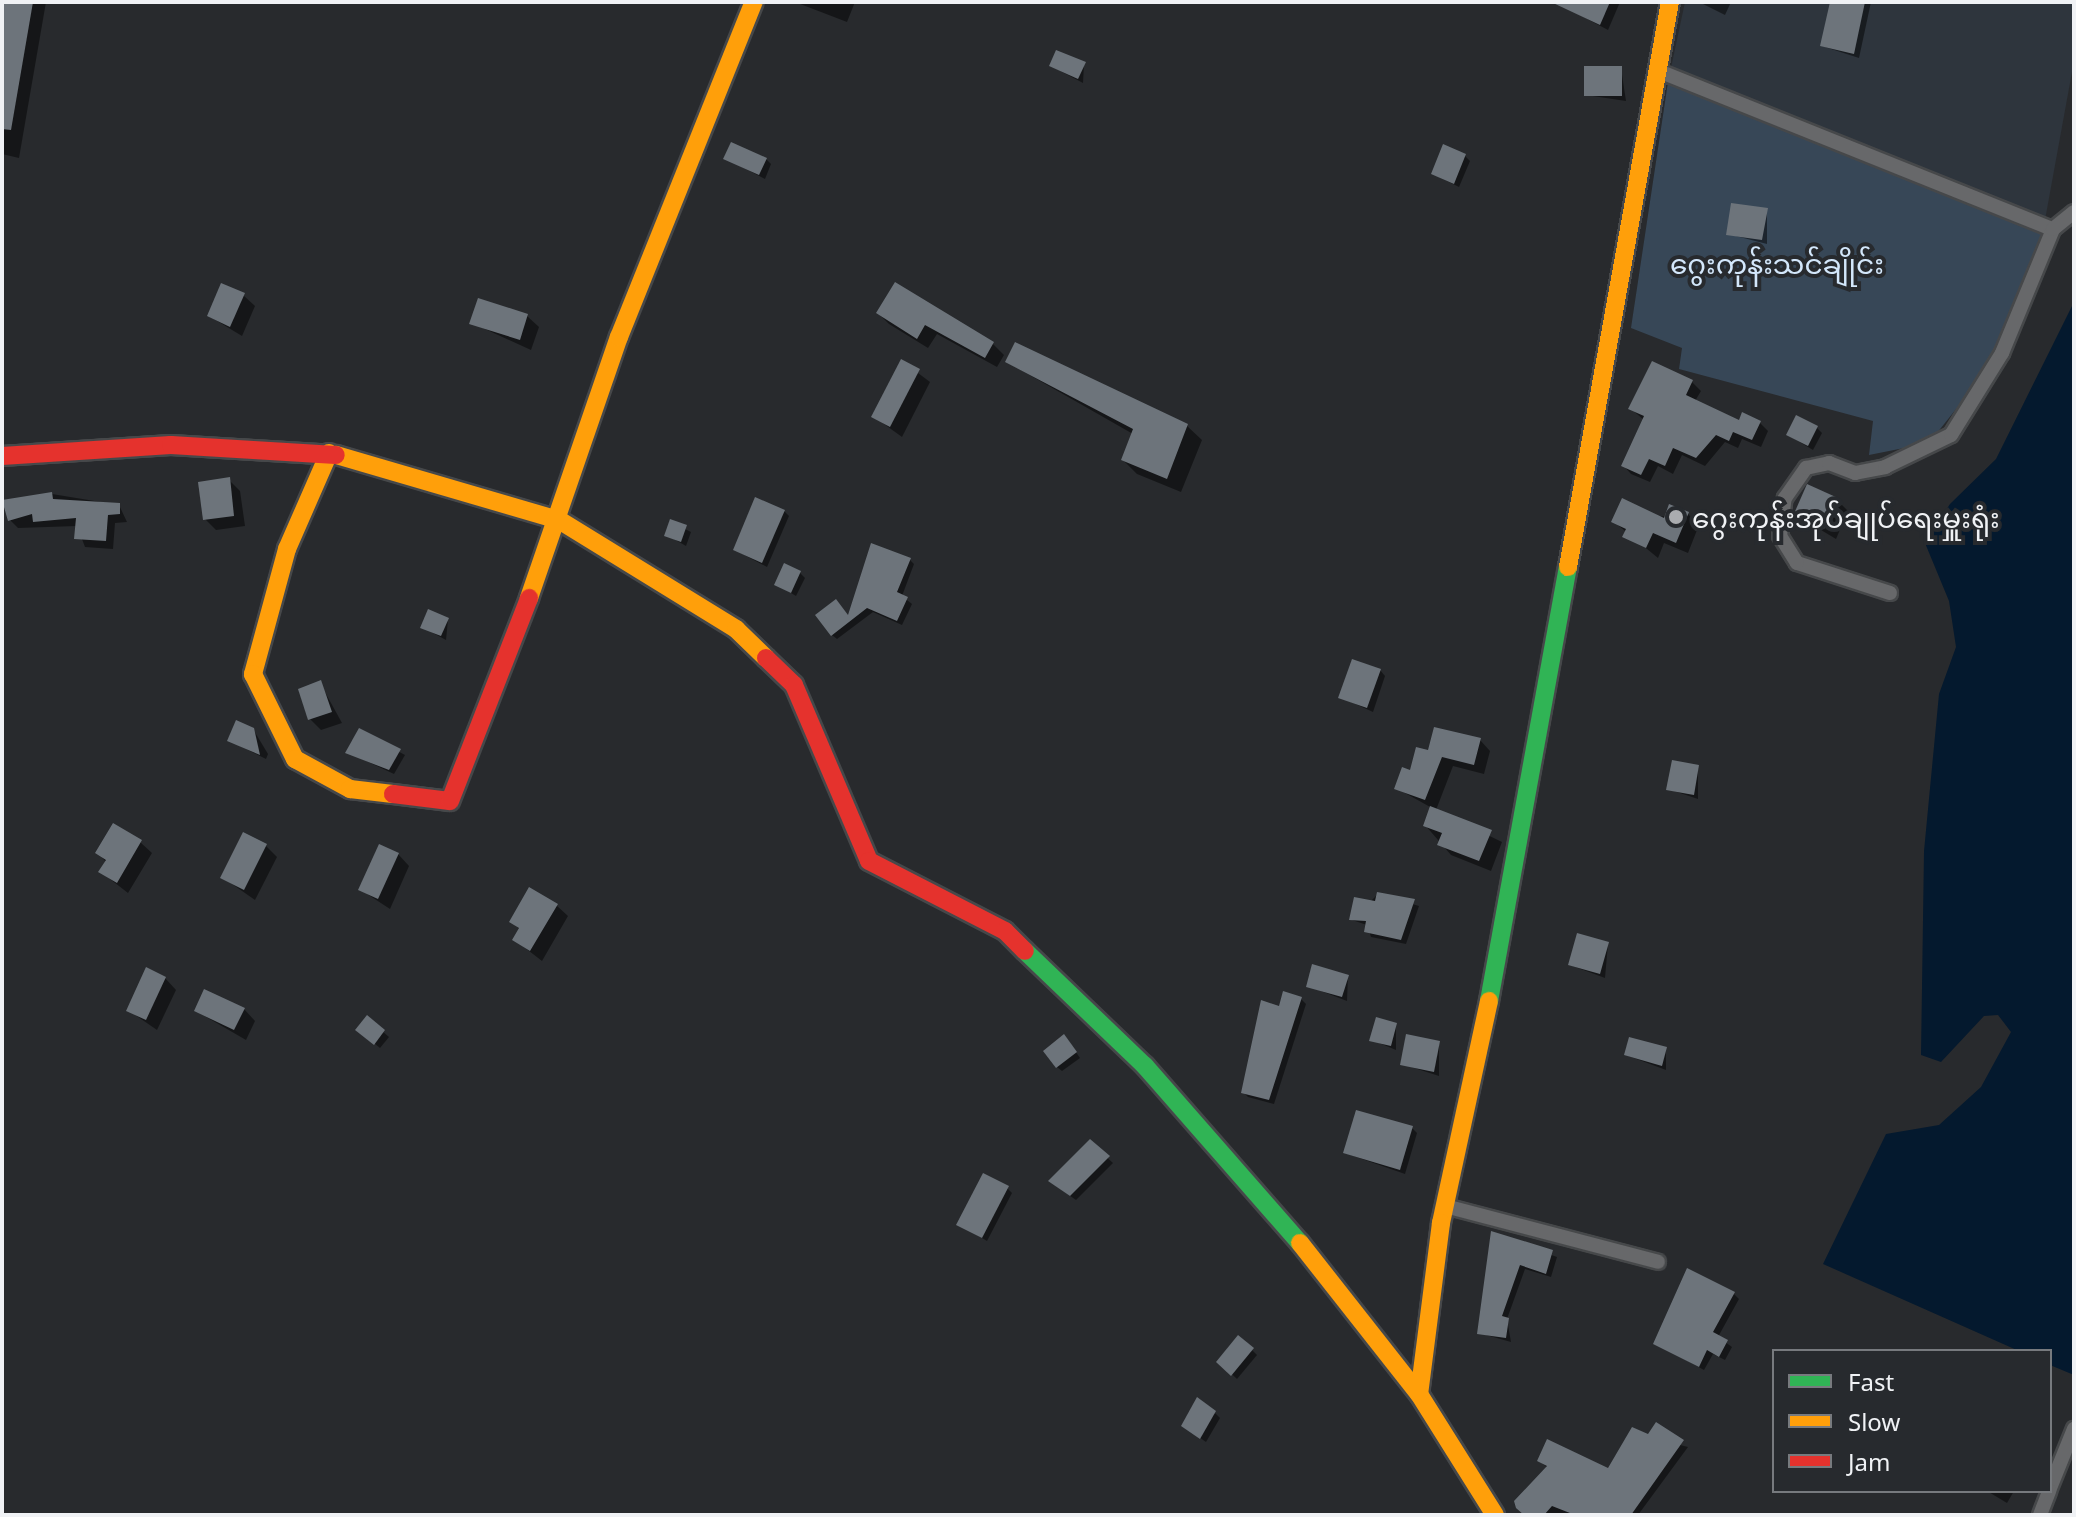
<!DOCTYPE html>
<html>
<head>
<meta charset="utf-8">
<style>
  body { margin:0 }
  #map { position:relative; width:2076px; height:1517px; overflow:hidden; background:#282a2d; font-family:"Noto Sans","Noto Sans Myanmar",sans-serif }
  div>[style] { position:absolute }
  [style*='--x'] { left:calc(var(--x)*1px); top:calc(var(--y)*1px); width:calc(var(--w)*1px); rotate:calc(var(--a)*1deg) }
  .built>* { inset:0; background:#2e353d }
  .green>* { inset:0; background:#374757 }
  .water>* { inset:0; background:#04192e }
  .shadow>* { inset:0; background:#0007 }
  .building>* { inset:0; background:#6d747b }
  .roads { filter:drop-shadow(2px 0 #46484a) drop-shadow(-2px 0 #46484a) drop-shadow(0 2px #46484a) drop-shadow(0 -2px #46484a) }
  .lane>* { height:14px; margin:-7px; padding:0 7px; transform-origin:7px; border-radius:7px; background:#67686a }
  .fast>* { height:18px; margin:-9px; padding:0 9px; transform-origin:9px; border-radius:9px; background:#30b455 }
  .slow>* { height:18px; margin:-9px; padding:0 9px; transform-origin:9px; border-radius:9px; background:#ff9f0a }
  .jam>* { height:18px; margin:-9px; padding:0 9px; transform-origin:9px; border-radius:9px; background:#e5322d }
  .dots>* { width:22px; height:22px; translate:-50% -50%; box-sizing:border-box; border:4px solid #272a2e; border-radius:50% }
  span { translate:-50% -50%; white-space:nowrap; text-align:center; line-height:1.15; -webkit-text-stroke:8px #272a2e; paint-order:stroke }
  .park-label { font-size:28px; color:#d3e7fb }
  .poi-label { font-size:28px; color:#f0f2f5 }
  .left { translate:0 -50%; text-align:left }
  .frame { position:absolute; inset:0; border:4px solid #f0f2f5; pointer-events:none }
  .legend { position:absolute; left:1772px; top:1349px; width:280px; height:144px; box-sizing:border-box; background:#272a2e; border:2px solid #777a7e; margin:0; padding:10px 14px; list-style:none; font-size:24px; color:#f0f2f5 }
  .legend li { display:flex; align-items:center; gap:16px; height:40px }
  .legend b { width:40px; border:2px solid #777a7e }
</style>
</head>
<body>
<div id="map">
  <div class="built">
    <div style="clip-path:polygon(1685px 2px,2074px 2px,2074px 61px,2043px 231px,1668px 82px)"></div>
  </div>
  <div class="green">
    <div style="clip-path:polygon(1668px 82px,2043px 231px,2029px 283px,1980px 379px,1929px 443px,1869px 455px,1873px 421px,1679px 369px,1682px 348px,1631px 328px)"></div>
  </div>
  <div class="water">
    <div style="clip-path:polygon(2074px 302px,2074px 1375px,2050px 1365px,2050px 1351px,2019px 1351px,1823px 1264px,1886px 1134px,1939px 1125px,1981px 1087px,2011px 1032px,1998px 1015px,1984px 1016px,1941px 1062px,1921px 1055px,1924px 851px,1939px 694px,1956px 647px,1949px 601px,1925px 543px,1950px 504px,1996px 459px)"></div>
  </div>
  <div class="shadow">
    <div style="clip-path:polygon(2px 2px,46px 2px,19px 158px,2px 154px)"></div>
    <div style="clip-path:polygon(795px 2px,855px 2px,847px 22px)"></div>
    <div style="clip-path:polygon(1620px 2px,1608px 30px,1559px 4px,1560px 2px)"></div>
    <div style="clip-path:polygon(1699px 2px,1731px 2px,1725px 15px)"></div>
    <div style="clip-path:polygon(1832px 2px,1871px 2px,1859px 58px,1822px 46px)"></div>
    <div style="clip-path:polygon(1084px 64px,1083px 83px,1051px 66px)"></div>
    <div style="clip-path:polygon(1621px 68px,1626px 101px,1586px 95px)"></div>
    <div style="clip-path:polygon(1465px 156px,1470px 161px,1459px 187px,1433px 174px)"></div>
    <div style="clip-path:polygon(725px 158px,766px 159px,771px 164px,765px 179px)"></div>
    <div style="clip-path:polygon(1767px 210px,1767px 244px,1728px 234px)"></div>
    <div style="clip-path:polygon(895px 285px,992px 343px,1004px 355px,997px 367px,937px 334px,928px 348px,889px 324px,878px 313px)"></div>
    <div style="clip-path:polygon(243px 295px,255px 306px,242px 336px,209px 316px)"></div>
    <div style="clip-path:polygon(527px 316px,539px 327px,531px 350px,472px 323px)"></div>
    <div style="clip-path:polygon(902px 361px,930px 382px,902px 437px,873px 416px)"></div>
    <div style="clip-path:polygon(1007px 362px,1187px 426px,1202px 440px,1181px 492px,1137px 474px,1123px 460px,1133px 434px)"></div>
    <div style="clip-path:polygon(1692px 382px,1701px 391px,1695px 401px,1740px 422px,1760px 423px,1768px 431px,1761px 447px,1742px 439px,1738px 448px,1725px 442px,1705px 466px,1682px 455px,1673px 474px,1658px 466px,1650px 482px,1631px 474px,1623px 465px,1644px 420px,1630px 408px)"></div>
    <div style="clip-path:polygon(1817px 428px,1822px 433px,1813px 450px,1788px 435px)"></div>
    <div style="clip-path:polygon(229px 480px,240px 491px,245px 526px,216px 530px,205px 519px)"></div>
    <div style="clip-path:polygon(52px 494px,119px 505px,127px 522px,115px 523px,113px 549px,85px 547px,77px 526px,18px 528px,10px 520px)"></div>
    <div style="clip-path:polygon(1837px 500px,1848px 511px,1836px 539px,1796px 515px)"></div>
    <div style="clip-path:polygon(784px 511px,789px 516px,767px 567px,735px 550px)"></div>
    <div style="clip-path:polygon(1688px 514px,1699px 525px,1688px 553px,1664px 543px,1658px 558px,1613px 521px)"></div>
    <div style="clip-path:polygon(671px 522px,691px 532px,686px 546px,667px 535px)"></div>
    <div style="clip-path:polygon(909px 559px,914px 564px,902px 596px,912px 604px,902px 625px,873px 612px,837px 639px,832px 635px)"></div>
    <div style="clip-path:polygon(800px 573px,805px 578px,796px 596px,776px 584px)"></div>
    <div style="clip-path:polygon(448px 620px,446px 640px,422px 627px)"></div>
    <div style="clip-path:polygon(1380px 670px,1385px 676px,1373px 712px,1340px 697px)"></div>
    <div style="clip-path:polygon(320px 683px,342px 723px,321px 730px,310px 719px)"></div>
    <div style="clip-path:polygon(253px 729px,268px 754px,266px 759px,230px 741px)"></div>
    <div style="clip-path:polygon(360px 731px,405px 755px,394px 774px,347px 752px)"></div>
    <div style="clip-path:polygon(1480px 740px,1490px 751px,1484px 774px,1453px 766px,1436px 810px,1502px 842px,1491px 871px,1451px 855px,1425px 825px,1432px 808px,1396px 788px,1430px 753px)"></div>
    <div style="clip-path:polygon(1698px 767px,1698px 799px,1668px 789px)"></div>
    <div style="clip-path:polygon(140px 842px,152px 853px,128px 893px,101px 872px,106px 862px,98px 853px)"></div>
    <div style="clip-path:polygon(266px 846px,277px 857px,255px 900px,222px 877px)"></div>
    <div style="clip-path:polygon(398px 854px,409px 866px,390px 909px,361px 890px)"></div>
    <div style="clip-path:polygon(1378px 894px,1419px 906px,1406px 944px,1371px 937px,1367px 925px,1352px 920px)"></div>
    <div style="clip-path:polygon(556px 905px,568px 916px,542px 961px,515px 940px,520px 930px,512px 921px)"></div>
    <div style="clip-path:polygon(1608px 944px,1605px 978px,1570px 965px)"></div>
    <div style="clip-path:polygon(1348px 976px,1347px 1001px,1308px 986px)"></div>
    <div style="clip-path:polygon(165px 978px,176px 990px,157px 1030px,128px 1010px)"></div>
    <div style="clip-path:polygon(1301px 999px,1306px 1004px,1274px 1104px,1248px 1097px,1243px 1092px,1280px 1008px)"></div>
    <div style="clip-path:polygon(244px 1009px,255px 1021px,246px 1040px,196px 1011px)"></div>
    <div style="clip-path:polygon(367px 1018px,389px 1037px,380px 1048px,363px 1034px)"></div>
    <div style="clip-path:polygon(1396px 1024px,1396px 1050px,1372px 1040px)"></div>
    <div style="clip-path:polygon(1069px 1042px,1080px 1058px,1062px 1071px,1057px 1067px)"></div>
    <div style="clip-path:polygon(1439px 1043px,1439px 1076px,1402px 1064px)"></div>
    <div style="clip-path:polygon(1666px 1049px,1666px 1070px,1626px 1055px)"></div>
    <div style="clip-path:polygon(1412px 1128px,1417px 1133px,1405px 1174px,1345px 1153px)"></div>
    <div style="clip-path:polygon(1090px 1142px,1113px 1163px,1076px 1200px,1056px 1186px)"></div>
    <div style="clip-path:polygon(1007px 1188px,1012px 1193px,987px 1241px,959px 1224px)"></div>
    <div style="clip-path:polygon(1493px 1234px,1557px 1257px,1551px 1277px,1525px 1269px,1507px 1319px,1511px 1342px,1479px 1333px)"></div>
    <div style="clip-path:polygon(1734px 1294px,1739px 1299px,1718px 1337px,1732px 1347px,1725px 1360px,1713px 1354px,1704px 1370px,1655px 1343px)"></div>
    <div style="clip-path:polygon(1252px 1350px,1257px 1355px,1237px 1379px,1219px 1362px)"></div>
    <div style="clip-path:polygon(1215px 1413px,1220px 1418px,1206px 1442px,1183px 1426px)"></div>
    <div style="clip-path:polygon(1649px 1437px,1688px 1447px,1638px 1515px,1528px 1515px,1548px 1468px,1539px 1461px,1608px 1471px)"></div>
    <div style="clip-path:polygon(1987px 1491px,2014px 1491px,2007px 1503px)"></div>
  </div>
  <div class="building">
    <div style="clip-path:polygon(2px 2px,33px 2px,11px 130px,2px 129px)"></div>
    <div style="clip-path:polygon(1551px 2px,1610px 2px,1600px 25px)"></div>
    <div style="clip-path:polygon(1830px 2px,1865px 2px,1854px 54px,1820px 46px)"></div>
    <div style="clip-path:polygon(1056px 50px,1086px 62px,1078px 79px,1049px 66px)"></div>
    <div style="clip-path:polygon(1584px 66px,1622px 66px,1622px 96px,1584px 96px)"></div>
    <div style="clip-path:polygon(731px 142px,767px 158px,759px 175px,723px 159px)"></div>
    <div style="clip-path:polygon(1443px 144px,1466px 154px,1454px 184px,1431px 174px)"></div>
    <div style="clip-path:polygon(1731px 203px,1768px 208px,1762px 240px,1726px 235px)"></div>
    <div style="clip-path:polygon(895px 282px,994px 342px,985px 358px,925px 325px,917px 339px,876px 313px)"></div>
    <div style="clip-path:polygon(221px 283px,245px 293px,230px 327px,207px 316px)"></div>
    <div style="clip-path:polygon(478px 298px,528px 314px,520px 340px,469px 324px)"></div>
    <div style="clip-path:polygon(1015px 342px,1188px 424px,1167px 479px,1121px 460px,1133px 429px,1005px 362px)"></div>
    <div style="clip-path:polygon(901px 359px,920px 369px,890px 427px,871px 417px)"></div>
    <div style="clip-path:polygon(1652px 361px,1693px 380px,1686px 395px,1739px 420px,1742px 412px,1761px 421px,1752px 440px,1733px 432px,1729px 441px,1716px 435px,1696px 458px,1673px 448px,1665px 466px,1649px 459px,1641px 475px,1621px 466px,1644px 416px,1628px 409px)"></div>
    <div style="clip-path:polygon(1796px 415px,1818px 426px,1808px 446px,1786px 435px)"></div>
    <div style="clip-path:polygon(230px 477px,234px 516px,203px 520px,198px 482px)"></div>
    <div style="clip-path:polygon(1807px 484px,1838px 498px,1824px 529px,1793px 516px)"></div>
    <div style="clip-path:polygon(52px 492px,53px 499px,120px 503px,120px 514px,108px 515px,106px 541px,74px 539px,76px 518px,33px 522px,32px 514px,8px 521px,2px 500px)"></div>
    <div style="clip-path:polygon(755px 497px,785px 510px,762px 563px,733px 550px)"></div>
    <div style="clip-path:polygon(1622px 498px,1664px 518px,1669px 504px,1689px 512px,1676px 543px,1653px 533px,1646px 548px,1622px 537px,1626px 529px,1611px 522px)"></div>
    <div style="clip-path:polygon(670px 519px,687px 525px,681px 542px,664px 536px)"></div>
    <div style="clip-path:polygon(871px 543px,911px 558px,897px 592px,908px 597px,897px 621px,867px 608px,831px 636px,815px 615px,836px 599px,848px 615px)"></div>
    <div style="clip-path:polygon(784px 563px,801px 571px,791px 593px,774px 585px)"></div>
    <div style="clip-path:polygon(428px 609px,449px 618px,441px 636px,420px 628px)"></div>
    <div style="clip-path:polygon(1352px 659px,1381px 669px,1367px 708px,1338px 698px)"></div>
    <div style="clip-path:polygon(321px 680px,332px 712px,308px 720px,298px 689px)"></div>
    <div style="clip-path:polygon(236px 720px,254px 728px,260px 755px,227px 741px)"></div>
    <div style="clip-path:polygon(1434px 727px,1481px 738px,1474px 765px,1442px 757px,1425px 800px,1394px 789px,1402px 767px,1410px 770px,1416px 747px,1428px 750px)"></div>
    <div style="clip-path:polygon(359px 728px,401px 749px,389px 770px,345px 753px)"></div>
    <div style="clip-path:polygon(1672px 760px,1699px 765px,1694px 795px,1666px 790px)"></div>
    <div style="clip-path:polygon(1430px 806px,1492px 830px,1479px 861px,1437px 845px,1442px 833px,1423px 826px)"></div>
    <div style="clip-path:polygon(113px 823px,142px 840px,117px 883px,98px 872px,106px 860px,95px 853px)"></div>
    <div style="clip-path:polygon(243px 832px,267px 844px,244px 890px,220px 878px)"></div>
    <div style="clip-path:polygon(379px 844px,399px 853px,378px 899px,358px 890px)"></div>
    <div style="clip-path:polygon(529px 887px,558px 904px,530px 951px,512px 940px,519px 928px,509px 922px)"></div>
    <div style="clip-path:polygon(1377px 892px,1415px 899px,1401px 940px,1364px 932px,1366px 921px,1349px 920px,1354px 897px,1375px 901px)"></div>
    <div style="clip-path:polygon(1577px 933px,1609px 942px,1600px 974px,1568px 965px)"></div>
    <div style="clip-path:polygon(1312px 964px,1349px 975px,1342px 997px,1306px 987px)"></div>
    <div style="clip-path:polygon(146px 967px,166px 977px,146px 1020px,126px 1011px)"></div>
    <div style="clip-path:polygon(204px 989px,245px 1008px,234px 1030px,194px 1011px)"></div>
    <div style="clip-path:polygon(1283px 991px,1302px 997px,1269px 1100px,1241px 1093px,1261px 1000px,1279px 1006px)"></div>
    <div style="clip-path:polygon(367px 1015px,385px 1030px,374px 1045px,355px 1030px)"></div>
    <div style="clip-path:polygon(1376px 1017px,1397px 1023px,1391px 1046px,1369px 1041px)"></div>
    <div style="clip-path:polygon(1064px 1034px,1077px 1052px,1056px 1068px,1043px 1051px)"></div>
    <div style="clip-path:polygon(1406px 1034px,1440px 1041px,1434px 1072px,1400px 1065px)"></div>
    <div style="clip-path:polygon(1629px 1037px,1667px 1047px,1662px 1066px,1624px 1055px)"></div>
    <div style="clip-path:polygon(1356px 1110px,1413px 1126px,1400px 1170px,1343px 1153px)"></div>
    <div style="clip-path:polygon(1090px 1139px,1110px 1156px,1070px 1196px,1048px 1181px)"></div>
    <div style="clip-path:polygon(983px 1173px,1009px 1186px,982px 1238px,956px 1225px)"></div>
    <div style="clip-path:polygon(1491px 1231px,1553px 1250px,1546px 1274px,1520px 1265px,1502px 1316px,1509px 1318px,1506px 1338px,1477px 1334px)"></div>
    <div style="clip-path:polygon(1687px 1268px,1735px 1292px,1713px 1332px,1728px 1340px,1719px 1357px,1707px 1350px,1699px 1367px,1653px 1344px)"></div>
    <div style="clip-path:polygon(1238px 1335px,1254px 1348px,1231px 1376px,1216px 1362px)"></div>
    <div style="clip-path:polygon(1197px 1397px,1216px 1411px,1200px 1439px,1181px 1426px)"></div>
    <div style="clip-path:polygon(1656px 1422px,1684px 1440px,1631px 1515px,1575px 1515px,1552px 1506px,1544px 1515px,1524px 1515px,1516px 1508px,1514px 1501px,1547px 1466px,1537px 1461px,1547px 1439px,1608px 1468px,1632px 1427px,1648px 1434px)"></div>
  </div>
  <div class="roads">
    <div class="lane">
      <div style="--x:1659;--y:71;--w:424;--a:21.9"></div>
      <div style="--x:1890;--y:593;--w:98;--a:-162.1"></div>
      <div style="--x:1797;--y:563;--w:32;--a:-122"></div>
      <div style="--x:1780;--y:536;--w:38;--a:-83"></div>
      <div style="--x:1785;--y:498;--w:37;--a:-55"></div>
      <div style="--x:1806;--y:468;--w:24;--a:-12"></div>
      <div style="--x:1829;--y:463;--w:28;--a:21"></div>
      <div style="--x:1855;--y:473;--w:31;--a:-11"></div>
      <div style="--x:1885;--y:467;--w:73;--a:-25.9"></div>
      <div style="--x:1951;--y:435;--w:97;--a:-58.1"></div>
      <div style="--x:2002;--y:353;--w:134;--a:-67.6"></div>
      <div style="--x:2053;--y:229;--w:27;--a:-39"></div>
      <div style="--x:1449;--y:1207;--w:216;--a:14.7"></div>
      <div style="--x:2050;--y:1488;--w:64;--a:-67.9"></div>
      <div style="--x:2040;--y:1515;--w:26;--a:-69"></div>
    </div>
    <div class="fast">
      <div style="--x:1025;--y:951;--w:166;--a:43.8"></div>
      <div style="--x:1145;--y:1066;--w:235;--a:48.8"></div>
      <div style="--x:1489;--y:1001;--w:441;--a:-79.7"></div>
    </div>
    <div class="slow">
      <div style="--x:329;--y:453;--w:105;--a:113.6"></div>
      <div style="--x:287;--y:549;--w:130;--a:105.2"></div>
      <div style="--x:253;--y:674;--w:95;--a:63.7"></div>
      <div style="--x:295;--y:759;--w:63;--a:28.6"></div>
      <div style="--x:350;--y:789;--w:43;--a:6.6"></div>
      <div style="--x:336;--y:455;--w:232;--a:16.3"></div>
      <div style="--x:559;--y:520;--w:208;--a:31.6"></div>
      <div style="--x:736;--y:629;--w:42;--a:44"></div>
      <div style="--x:1568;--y:567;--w:574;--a:-79.77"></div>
      <div style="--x:529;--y:598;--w:276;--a:-71"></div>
      <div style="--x:619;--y:337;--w:361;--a:-68.1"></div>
      <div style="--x:1489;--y:1001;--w:227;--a:102.2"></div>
      <div style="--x:1441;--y:1223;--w:172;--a:97.3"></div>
      <div style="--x:1419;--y:1394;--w:143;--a:57.9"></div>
      <div style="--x:1300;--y:1243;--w:192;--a:51.8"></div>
    </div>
    <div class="jam">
      <div style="--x:2;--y:456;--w:169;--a:-3.7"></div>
      <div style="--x:171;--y:445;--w:165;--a:3.5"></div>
      <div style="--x:766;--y:658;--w:39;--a:44"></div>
      <div style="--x:794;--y:685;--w:191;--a:66.9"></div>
      <div style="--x:869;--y:861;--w:153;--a:27.2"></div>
      <div style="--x:1005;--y:931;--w:28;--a:45"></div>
      <div style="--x:393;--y:794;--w:57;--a:7"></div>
      <div style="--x:450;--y:801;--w:218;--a:-68.7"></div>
    </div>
  </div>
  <div class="dots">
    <div style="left:1676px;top:517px;background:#aaacaf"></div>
  </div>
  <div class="park-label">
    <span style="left:1777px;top:263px">ဂွေးကုန်းသင်ချိုင်း</span>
  </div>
  <div class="poi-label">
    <span class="left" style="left:1692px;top:517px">ဂွေးကုန်းအုပ်ချုပ်ရေးမှူးရုံး</span>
  </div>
  <div class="frame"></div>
  <ul class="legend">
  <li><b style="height:10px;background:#30b455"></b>Fast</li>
  <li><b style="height:10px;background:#ff9f0a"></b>Slow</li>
  <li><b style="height:10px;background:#e5322d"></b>Jam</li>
  </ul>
</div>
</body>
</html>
